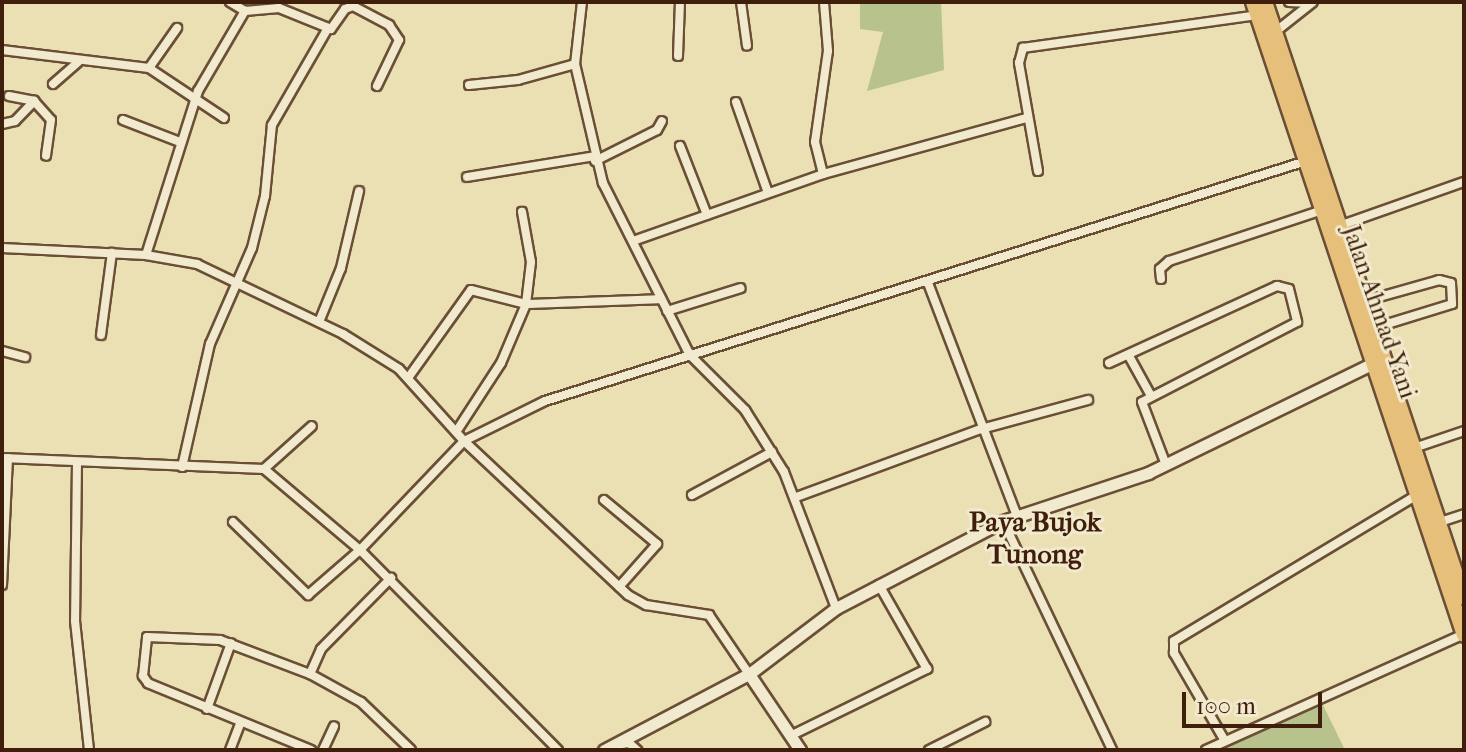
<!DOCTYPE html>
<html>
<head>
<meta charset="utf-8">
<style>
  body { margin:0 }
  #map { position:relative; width:1466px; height:752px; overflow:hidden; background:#ebdfb4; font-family:"IM FELL French Canon",serif }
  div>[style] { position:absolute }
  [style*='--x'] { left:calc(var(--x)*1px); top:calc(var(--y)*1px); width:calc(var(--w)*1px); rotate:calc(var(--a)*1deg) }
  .green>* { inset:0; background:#b7c28d }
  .roads { filter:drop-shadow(2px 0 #6a4f35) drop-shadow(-2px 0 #6a4f35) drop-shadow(0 2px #6a4f35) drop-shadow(0 -2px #6a4f35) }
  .minor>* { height:8px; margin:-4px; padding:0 4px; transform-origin:4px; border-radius:4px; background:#f2eace }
  .tertiary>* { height:11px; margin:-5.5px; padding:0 5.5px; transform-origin:5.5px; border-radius:5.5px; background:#f2eace }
  .primary>* { height:14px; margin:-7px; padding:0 7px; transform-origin:7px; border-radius:7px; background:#e6c07a }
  span { translate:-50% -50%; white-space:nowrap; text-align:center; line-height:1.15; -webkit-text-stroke:6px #f2eace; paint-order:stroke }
  .street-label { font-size:24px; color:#3f1f0b }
  .quarter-label { font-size:28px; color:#3f1f0b; font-weight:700 }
  .frame { position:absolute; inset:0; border:4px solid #3f1f0b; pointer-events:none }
  .scale { position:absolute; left:1182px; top:692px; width:140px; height:36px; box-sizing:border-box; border:4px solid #3f1f0b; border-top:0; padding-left:10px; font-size:24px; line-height:28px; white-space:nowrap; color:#3f1f0b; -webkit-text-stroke:6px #f2eace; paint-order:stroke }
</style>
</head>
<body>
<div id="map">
  <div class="green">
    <div style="clip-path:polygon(860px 2px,941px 2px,944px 70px,867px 91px,883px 32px,860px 29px)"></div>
    <div style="clip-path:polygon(1320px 699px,1345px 750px,1223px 750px)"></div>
  </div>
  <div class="roads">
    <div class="minor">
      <div style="--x:230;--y:2;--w:17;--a:31"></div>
      <div style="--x:245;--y:11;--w:34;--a:-5"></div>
      <div style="--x:279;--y:8;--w:56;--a:22"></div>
      <div style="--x:331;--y:29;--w:24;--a:-55"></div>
      <div style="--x:345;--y:9;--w:9;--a:-21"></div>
      <div style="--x:353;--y:6;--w:41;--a:27.8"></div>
      <div style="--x:389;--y:25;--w:18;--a:56"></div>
      <div style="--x:399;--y:40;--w:51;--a:115.6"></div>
      <div style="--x:582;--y:2;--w:62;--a:96.4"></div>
      <div style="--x:575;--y:64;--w:122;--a:76.8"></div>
      <div style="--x:603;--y:183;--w:193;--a:63.2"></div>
      <div style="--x:690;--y:355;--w:78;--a:45"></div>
      <div style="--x:745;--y:410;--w:73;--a:57.8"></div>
      <div style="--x:784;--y:472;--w:146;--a:69.1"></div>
      <div style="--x:741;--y:2;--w:44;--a:82.2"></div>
      <div style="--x:1289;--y:2;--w:20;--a:3"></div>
      <div style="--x:1275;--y:32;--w:48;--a:-38.3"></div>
      <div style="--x:2;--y:50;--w:148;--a:7"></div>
      <div style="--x:149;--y:68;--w:49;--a:-55"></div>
      <div style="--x:678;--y:56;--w:54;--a:-87.9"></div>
      <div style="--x:149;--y:68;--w:90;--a:33.7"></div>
      <div style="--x:53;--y:84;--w:33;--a:-41"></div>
      <div style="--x:469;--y:85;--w:49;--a:-5.8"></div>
      <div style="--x:518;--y:80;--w:59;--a:-15.7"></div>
      <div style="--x:9;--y:96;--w:25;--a:11"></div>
      <div style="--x:34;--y:101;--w:25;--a:48"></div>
      <div style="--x:51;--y:120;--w:36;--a:98"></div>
      <div style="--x:736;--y:102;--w:96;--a:70.6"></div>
      <div style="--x:123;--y:120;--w:61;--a:21.1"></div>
      <div style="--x:2;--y:124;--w:13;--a:-13"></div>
      <div style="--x:15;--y:121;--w:28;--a:-46"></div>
      <div style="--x:680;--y:146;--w:74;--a:68.6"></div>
      <div style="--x:595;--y:161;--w:69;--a:-26.6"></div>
      <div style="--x:657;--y:130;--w:10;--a:-61"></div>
      <div style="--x:1038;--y:171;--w:110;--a:-100"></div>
      <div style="--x:1019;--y:63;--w:16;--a:-75"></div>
      <div style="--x:1023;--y:48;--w:236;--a:-8"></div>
      <div style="--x:823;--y:174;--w:33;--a:-104"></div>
      <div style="--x:815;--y:142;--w:92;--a:-81.9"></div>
      <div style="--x:828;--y:51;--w:49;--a:-94.7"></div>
      <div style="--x:467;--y:177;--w:130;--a:-9.3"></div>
      <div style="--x:1336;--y:227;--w:136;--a:-19.4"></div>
      <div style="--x:633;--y:241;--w:201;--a:-19.4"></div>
      <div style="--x:823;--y:174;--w:212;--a:-15.4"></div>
      <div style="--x:2;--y:248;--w:144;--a:2.8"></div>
      <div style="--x:146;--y:255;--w:52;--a:10"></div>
      <div style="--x:197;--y:264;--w:162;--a:25.6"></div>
      <div style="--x:343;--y:334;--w:66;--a:32"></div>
      <div style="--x:399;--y:369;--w:97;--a:47.9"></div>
      <div style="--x:464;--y:441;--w:225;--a:43.2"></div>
      <div style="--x:628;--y:595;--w:21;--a:29"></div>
      <div style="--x:646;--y:605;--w:64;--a:9"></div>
      <div style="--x:709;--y:615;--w:71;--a:55.9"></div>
      <div style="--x:146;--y:255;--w:172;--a:-72.4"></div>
      <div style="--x:198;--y:91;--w:93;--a:-59.6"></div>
      <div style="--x:1161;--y:279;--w:10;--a:-96"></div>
      <div style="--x:1160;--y:269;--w:12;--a:-42"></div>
      <div style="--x:1169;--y:261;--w:161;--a:-18.4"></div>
      <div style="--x:928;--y:283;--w:249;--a:69.1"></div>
      <div style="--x:1365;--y:301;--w:77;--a:-15.8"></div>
      <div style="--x:1439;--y:280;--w:12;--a:14"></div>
      <div style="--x:1451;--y:283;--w:21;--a:87"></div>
      <div style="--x:1452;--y:304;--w:82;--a:162.9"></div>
      <div style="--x:667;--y:311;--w:77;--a:-17.3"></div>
      <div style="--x:319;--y:322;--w:58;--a:-67.8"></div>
      <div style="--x:341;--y:268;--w:79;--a:-76.8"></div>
      <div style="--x:101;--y:335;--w:83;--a:-82.4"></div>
      <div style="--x:2;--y:351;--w:24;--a:15"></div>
      <div style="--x:1129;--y:356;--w:43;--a:61.1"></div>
      <div style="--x:1109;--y:363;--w:185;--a:-24.6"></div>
      <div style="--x:1277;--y:286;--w:12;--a:14"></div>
      <div style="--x:1289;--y:289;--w:34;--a:76"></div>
      <div style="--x:1297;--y:322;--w:174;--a:152.7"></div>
      <div style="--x:1142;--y:402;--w:67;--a:69.1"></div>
      <div style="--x:408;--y:378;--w:108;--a:-54.4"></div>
      <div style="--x:471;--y:290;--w:57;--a:14.3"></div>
      <div style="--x:526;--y:304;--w:135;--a:-2.1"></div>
      <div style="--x:456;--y:432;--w:82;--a:-56.9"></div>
      <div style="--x:501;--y:363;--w:64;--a:-67"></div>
      <div style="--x:526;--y:304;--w:42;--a:-83.2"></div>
      <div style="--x:531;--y:262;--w:51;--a:-100.2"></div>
      <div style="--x:1414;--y:448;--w:53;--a:-18.8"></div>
      <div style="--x:2;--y:458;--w:262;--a:2.4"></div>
      <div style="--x:264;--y:469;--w:64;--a:-41.9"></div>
      <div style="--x:77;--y:462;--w:159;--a:90.7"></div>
      <div style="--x:75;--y:621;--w:130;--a:83.8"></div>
      <div style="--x:182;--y:467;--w:126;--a:-77.2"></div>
      <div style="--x:210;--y:344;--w:105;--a:-66.4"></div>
      <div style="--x:252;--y:248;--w:54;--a:-76"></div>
      <div style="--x:265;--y:196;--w:71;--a:-84.4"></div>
      <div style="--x:272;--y:125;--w:112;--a:-60"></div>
      <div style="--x:692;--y:495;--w:91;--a:-28.3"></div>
      <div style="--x:796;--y:497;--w:197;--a:-20.2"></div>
      <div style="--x:981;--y:429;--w:111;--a:-15.2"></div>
      <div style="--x:604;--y:500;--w:69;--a:39.7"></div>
      <div style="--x:657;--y:544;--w:57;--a:131.5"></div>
      <div style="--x:1003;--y:521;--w:254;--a:64.5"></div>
      <div style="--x:233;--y:522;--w:105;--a:44.2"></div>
      <div style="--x:308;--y:595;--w:69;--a:-40.9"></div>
      <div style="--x:360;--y:550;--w:126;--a:-139.8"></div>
      <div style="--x:1440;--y:522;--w:25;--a:-18"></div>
      <div style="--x:2;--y:585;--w:127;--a:-87.3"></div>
      <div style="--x:310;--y:674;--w:27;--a:-66"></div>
      <div style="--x:321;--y:649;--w:100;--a:-45.4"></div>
      <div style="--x:207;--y:709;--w:70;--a:-70"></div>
      <div style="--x:790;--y:736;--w:153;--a:-26.1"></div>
      <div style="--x:927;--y:669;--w:97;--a:-119.7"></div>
      <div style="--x:1225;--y:741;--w:102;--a:-120.1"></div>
      <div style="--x:1174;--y:653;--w:12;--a:-90"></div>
      <div style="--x:1174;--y:641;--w:283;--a:-31"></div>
      <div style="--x:622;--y:744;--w:7;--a:-8"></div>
      <div style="--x:629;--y:743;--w:11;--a:41"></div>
      <div style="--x:230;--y:750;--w:30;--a:-69"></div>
      <div style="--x:311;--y:750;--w:176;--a:-157.7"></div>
      <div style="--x:148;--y:683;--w:9;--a:-126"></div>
      <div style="--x:143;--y:676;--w:39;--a:-84"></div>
      <div style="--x:147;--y:637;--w:73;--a:2.4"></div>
      <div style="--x:220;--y:640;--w:96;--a:20.7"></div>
      <div style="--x:310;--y:674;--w:58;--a:28.8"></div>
      <div style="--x:361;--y:702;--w:69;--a:43.8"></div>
      <div style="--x:323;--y:750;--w:26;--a:-65"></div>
      <div style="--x:558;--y:750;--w:281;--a:-134.7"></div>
      <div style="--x:360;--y:550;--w:151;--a:-46.3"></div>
      <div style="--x:464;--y:441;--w:90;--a:-26.3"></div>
      <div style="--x:545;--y:401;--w:798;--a:-17.5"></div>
      <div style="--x:929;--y:750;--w:63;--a:-26.6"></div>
      <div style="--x:1206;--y:750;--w:283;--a:-24.2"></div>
    </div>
    <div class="tertiary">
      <div style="--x:749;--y:674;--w:92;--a:56.1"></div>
      <div style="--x:604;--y:750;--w:164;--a:-27.7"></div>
      <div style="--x:749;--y:674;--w:109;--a:-37.2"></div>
      <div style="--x:836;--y:608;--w:188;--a:-27.5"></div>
      <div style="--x:1003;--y:521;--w:153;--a:-18.3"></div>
      <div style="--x:1148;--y:473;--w:251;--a:-26"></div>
    </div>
    <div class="primary">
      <div style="--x:1253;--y:2;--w:667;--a:71.57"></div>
      <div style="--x:1265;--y:2;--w:628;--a:71.54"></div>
    </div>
  </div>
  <div class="street-label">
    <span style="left:1379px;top:312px;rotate:71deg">Jalan Ahmad Yani</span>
  </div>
  <div class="quarter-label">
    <span style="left:1035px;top:538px">Paya Bujok<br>Tunong</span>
  </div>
  <div class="frame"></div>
  <div class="scale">100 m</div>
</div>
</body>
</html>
